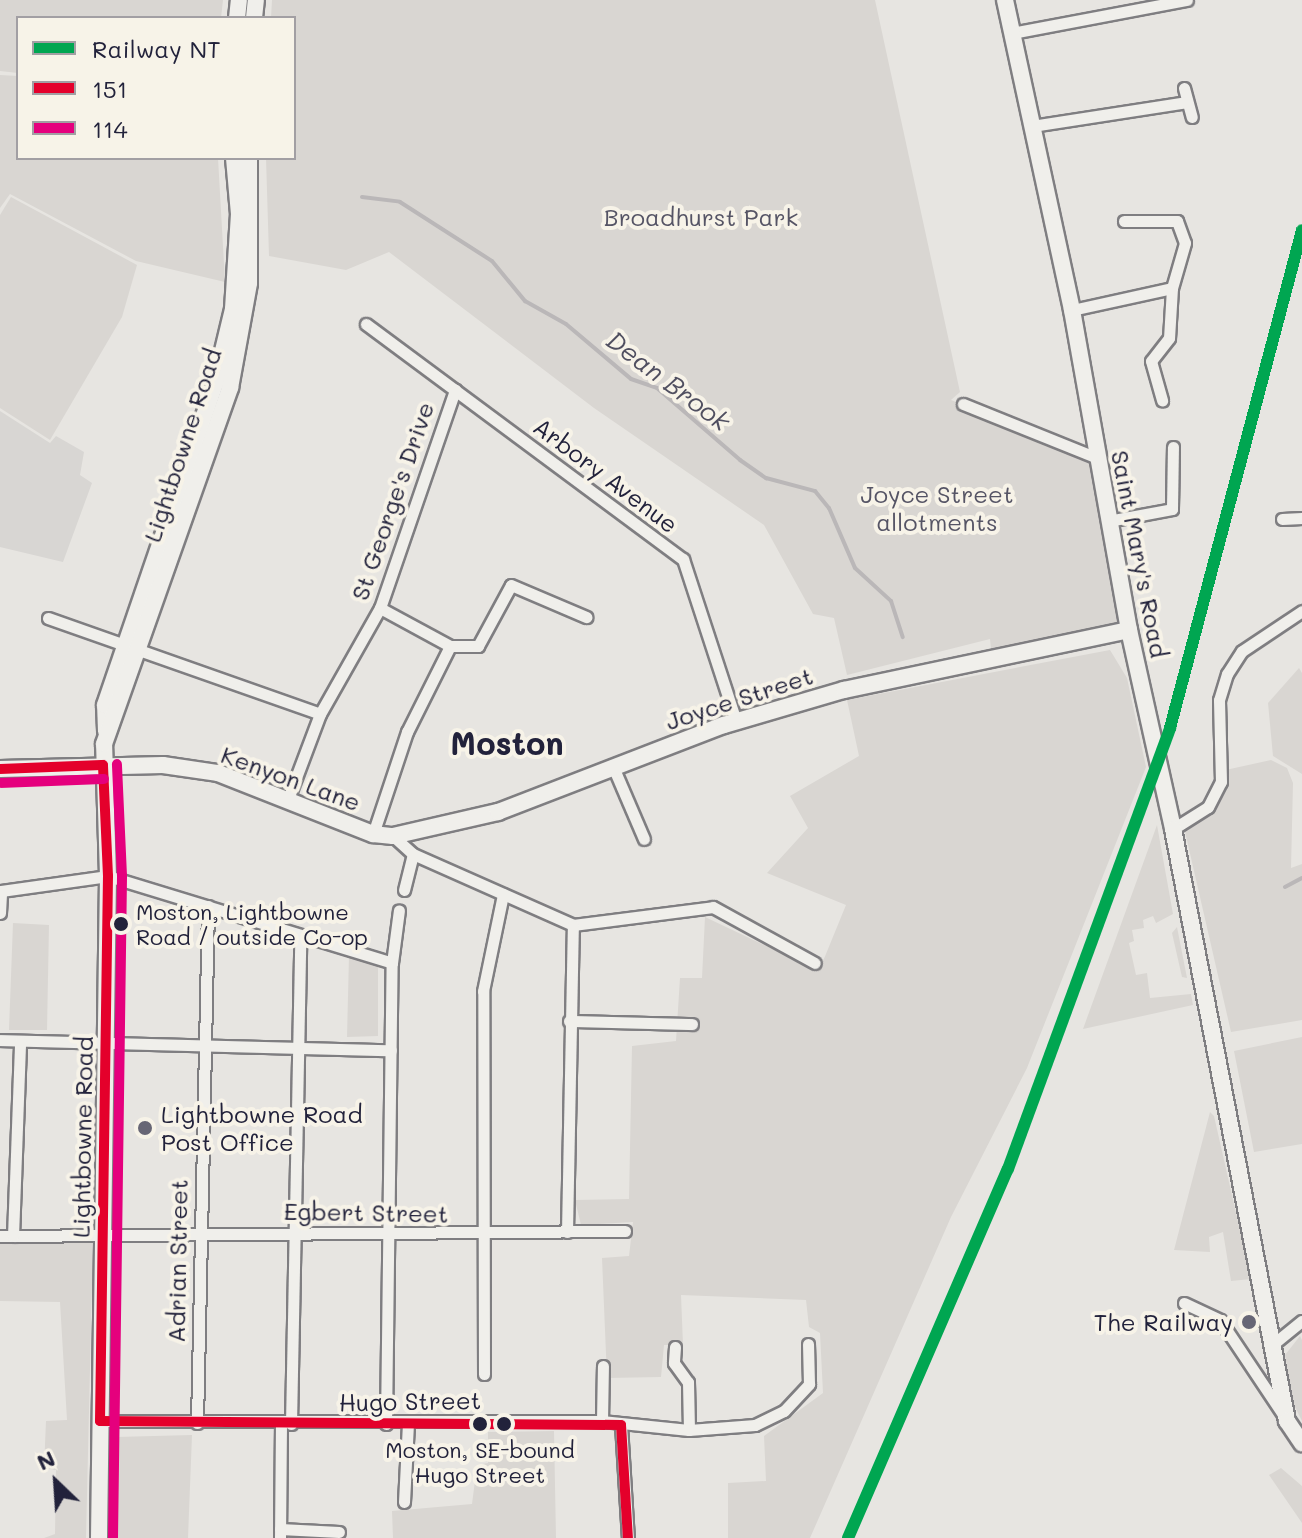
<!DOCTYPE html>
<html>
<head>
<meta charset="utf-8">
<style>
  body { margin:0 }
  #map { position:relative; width:1302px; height:1538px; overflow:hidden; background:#e7e5e1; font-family:Mali,sans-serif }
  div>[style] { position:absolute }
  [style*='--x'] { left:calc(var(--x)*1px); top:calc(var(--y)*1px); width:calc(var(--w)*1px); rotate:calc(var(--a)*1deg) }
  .built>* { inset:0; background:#d8d6d3 }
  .green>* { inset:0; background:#d9d6d2 }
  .stream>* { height:4px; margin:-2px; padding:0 2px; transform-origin:2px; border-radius:2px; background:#bab7b8 }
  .roads { filter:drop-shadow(2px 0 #7f7e81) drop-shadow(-2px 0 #7f7e81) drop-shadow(0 2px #7f7e81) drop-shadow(0 -2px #7f7e81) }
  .street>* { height:11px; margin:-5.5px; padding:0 5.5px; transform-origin:5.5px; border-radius:5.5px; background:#f0efeb }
  .secondary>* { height:16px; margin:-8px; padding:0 8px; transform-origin:8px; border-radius:8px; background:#f0efeb }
  .bus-1>* { height:10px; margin:-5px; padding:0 5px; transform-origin:5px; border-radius:5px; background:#e4002b }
  .bus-2>* { height:10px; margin:-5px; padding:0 5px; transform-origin:5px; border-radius:5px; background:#e5007d }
  .rail-1>* { height:12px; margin:-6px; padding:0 6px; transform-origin:6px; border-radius:6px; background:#00a651 }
  .dots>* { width:22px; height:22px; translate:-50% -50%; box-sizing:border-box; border:4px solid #f7f3e8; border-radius:50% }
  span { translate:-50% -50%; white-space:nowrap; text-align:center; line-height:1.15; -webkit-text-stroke:8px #f7f3e8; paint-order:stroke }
  .bus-label { font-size:22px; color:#22223b }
  .left { translate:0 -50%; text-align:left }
  .park-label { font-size:24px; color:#555465 }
  .street-label { font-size:24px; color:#22223b }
  .poi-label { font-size:24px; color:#22223b }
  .right { translate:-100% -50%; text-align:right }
  .water-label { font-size:26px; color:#504f60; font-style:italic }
  .district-label { font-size:32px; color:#22223b; font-weight:700 }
  .legend { position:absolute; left:16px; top:16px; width:280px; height:144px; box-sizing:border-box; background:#f7f3e8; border:2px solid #a29fa3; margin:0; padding:10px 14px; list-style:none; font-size:24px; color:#22223b }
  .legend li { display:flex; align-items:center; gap:16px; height:40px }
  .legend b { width:40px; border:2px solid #a29fa3 }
  .north { position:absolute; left:16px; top:1442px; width:80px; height:80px; -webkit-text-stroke:6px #f7f3e8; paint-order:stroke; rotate:335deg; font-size:22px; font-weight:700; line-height:32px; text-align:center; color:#22223b }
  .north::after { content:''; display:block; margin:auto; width:28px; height:36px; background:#22223b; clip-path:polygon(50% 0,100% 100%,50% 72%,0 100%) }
</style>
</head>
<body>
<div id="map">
  <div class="built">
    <div style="clip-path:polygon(0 411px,50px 443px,56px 436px,84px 452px,80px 475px,92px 483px,63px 562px,0 547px)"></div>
  </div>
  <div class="green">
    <div style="clip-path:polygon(0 0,223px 0,221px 18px,18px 18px,18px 73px,0 71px)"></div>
    <div style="clip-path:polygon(272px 0,875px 0,960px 392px,951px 400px,1097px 458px,1129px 630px,992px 658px,990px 639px,847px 675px,834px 618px,813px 614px,764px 525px,594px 408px,389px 252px,346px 270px,269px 256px,266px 158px,294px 158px,294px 18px,271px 18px)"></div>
    <div style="clip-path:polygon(0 75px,18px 76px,18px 158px,218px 158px,225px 282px,136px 261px,10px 194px,0 208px)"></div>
    <div style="clip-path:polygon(11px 197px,137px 265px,122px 317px,50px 440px,0 408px,0 215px)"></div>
    <div style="clip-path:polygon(1110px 650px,1127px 678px,1146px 767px,1027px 1068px,951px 1217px,810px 1538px,728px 1538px,728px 1483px,766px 1481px,764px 1436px,823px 1393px,820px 1333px,809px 1327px,806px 1300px,681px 1295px,683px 1345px,664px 1345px,661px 1377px,607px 1378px,602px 1258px,629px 1256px,633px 1222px,581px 1225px,575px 1200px,629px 1199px,632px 1046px,676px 1041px,680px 978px,702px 978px,705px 917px,819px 971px,846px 905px,767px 873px,808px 828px,790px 796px,859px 756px,847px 700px)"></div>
    <div style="clip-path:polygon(1299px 668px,1302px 673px,1302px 774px,1273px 756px,1268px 703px)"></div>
    <div style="clip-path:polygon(1271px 760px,1287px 768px,1293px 783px,1291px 868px,1302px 864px,1302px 1020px,1231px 1032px,1183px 823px,1208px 807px,1221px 771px)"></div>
    <div style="clip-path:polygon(1157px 825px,1173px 914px,1156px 923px,1153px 916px,1143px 920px,1144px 928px,1132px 930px,1134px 941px,1129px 943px,1136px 975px,1147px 973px,1150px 998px,1191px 994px,1193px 1005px,1083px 1029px)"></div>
    <div style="clip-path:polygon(13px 923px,49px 925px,47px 1030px,9px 1030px)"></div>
    <div style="clip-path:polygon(1177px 927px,1187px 978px,1182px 977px,1172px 933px)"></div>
    <div style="clip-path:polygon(349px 956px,378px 965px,378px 1036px,347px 1037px)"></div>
    <div style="clip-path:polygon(1302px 1037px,1302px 1144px,1254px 1152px,1234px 1051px)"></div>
    <div style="clip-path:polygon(1210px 1112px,1214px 1116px,1251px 1279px,1231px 1281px,1223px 1232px,1209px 1237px,1210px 1252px,1174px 1250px)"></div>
    <div style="clip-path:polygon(0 1240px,93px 1242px,86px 1538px,44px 1538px,55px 1534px,56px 1470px,44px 1468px,46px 1421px,67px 1420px,60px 1302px,0 1301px)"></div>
    <div style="clip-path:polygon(1300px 1336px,1302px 1340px,1302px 1421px,1293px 1403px,1285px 1355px)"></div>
    <div style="clip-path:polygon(554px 1431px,556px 1538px,393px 1538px,392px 1511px,472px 1504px,477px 1465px,488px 1463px,488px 1432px)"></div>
    <div style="clip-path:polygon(192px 1435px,188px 1538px,115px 1538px,116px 1437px)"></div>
    <div style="clip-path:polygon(1281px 1468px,1302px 1486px,1302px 1523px,1269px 1475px)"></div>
  </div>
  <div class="stream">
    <div style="--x:362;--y:197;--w:38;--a:7"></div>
    <div style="--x:400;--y:202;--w:109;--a:32.7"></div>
    <div style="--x:492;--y:261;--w:52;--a:50.5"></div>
    <div style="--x:525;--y:301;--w:47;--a:29.3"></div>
    <div style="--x:566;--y:324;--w:85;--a:40.2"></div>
    <div style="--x:631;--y:379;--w:28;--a:19"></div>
    <div style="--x:657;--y:388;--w:110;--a:40.9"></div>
    <div style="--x:740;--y:460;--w:32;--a:35"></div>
    <div style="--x:766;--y:478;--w:51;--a:14.9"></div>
    <div style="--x:815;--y:491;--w:22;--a:51"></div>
    <div style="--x:829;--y:508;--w:65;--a:66.6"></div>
    <div style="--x:855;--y:568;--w:49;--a:42.5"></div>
    <div style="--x:891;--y:601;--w:38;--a:72"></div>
    <div style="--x:1285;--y:887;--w:19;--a:-28"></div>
  </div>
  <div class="roads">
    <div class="street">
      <div style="--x:1012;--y:33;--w:178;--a:-10.7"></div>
      <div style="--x:1184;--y:88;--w:30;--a:75"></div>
      <div style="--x:1032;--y:126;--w:157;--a:-8.8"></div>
      <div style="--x:1124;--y:221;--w:53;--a:0"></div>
      <div style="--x:1177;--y:221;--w:23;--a:70"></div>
      <div style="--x:1185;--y:243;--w:47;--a:106.1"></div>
      <div style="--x:1172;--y:288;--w:50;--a:93.4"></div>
      <div style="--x:1169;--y:338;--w:29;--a:128"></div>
      <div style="--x:1151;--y:361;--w:41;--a:74.2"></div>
      <div style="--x:1072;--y:310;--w:102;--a:-12.4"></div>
      <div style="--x:366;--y:324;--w:395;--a:36.6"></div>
      <div style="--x:683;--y:559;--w:170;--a:71.9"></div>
      <div style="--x:963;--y:404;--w:144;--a:21.9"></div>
      <div style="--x:1282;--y:519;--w:20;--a:-3"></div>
      <div style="--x:1108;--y:521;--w:65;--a:-10.6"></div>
      <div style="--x:1172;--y:509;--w:62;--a:-89.1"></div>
      <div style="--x:380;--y:608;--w:80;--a:28.5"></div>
      <div style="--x:450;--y:646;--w:28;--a:0"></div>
      <div style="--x:478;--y:646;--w:69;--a:-61.6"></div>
      <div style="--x:511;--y:585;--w:82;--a:23.1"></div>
      <div style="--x:48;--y:618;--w:288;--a:19.4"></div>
      <div style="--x:614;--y:769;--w:76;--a:66.8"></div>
      <div style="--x:288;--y:799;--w:91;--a:-69.4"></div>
      <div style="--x:320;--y:714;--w:122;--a:-60.5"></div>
      <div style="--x:380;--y:608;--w:231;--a:-71"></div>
      <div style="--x:1173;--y:829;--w:41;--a:-32.2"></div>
      <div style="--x:1208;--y:807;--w:28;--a:-63"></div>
      <div style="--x:1221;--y:782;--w:82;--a:-91.4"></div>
      <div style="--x:1219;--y:700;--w:27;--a:-73"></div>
      <div style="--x:1227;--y:674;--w:27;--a:-57"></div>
      <div style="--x:1242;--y:651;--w:72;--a:-33.7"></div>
      <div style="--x:373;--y:834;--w:108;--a:-71.6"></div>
      <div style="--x:407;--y:732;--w:96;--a:-63.4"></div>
      <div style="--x:393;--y:836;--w:27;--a:42"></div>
      <div style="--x:413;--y:854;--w:175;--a:23.9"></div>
      <div style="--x:573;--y:925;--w:141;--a:-7.3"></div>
      <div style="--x:713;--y:907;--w:116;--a:28.8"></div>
      <div style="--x:404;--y:890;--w:37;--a:-76"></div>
      <div style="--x:0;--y:913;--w:22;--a:-87"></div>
      <div style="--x:1;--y:891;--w:108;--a:-8"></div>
      <div style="--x:108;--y:876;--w:297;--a:17"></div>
      <div style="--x:569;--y:1021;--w:123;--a:1.4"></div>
      <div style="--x:0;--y:1040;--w:391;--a:1.5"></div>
      <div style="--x:567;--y:1232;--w:307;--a:-88.9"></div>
      <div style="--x:0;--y:1236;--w:625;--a:-0.46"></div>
      <div style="--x:13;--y:1236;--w:195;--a:-87.9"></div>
      <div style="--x:1184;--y:1303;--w:40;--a:25"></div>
      <div style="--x:1220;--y:1320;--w:112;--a:56.3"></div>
      <div style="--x:1272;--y:1345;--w:38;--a:-39"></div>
      <div style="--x:675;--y:1347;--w:16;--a:94"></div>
      <div style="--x:674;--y:1363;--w:24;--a:54"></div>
      <div style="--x:688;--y:1382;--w:48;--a:88.8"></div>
      <div style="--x:484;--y:1374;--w:383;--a:-90.1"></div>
      <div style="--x:483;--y:991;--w:99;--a:-78.3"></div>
      <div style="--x:100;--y:1421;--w:502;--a:0"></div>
      <div style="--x:602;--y:1421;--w:87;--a:5.9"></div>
      <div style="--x:689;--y:1430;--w:66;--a:-4.3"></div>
      <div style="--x:755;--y:1425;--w:32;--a:-26"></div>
      <div style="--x:784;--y:1411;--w:37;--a:-47"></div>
      <div style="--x:809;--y:1384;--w:40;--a:-91.4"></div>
      <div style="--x:602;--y:1421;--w:55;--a:-89"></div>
      <div style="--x:197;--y:1423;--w:517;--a:-88.78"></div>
      <div style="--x:291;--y:1424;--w:487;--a:-88.9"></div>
      <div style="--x:386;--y:1424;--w:461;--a:-89.3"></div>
      <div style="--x:392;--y:963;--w:53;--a:-82.5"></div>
      <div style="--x:621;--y:1425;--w:113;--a:86.5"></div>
      <div style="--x:404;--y:1502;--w:78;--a:-87.1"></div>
      <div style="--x:280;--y:1529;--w:59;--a:2.9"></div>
      <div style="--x:280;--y:1538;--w:114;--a:-89.5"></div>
    </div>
    <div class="secondary">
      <div style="--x:1005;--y:0;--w:317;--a:77.8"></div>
      <div style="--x:1072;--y:310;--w:325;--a:79.9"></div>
      <div style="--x:1129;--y:630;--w:204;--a:77.5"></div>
      <div style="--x:1173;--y:829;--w:603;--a:79.1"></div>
      <div style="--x:1287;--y:1421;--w:27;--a:56"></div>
      <div style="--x:237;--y:18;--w:18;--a:-84"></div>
      <div style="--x:254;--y:18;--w:18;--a:-84"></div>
      <div style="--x:106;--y:731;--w:26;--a:-92"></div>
      <div style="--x:105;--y:705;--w:339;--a:-71.1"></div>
      <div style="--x:215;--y:384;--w:77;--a:-76.5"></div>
      <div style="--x:233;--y:309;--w:95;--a:-86.4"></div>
      <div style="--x:239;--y:214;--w:56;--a:-95.1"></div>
      <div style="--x:0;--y:769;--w:163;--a:-1.4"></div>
      <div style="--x:163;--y:765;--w:56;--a:8.3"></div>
      <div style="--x:218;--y:773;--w:167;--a:21.5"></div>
      <div style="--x:373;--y:834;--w:20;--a:6"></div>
      <div style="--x:393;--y:836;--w:108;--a:-12.9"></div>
      <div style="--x:498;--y:812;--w:242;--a:-21.1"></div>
      <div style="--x:724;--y:725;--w:125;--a:-16.3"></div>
      <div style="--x:844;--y:690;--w:291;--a:-11.9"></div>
      <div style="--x:99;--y:1538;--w:662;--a:-89.22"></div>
      <div style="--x:108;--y:876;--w:132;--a:-91.7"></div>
      <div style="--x:104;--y:744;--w:378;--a:-70.5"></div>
      <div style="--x:230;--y:388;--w:107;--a:-79.7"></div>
      <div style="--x:249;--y:283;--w:125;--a:-90"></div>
    </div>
  </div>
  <div class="bus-1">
    <div style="--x:0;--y:769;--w:103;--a:-2.2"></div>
    <div style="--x:100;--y:1421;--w:545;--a:-89.16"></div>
    <div style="--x:108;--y:876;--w:111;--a:-92.6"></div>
    <div style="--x:100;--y:1421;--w:521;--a:0.44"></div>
    <div style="--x:621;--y:1425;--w:113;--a:86.5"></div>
  </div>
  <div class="bus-2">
    <div style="--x:1;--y:783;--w:103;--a:-2.2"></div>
    <div style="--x:113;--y:1538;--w:662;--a:-89.22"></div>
    <div style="--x:122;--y:876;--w:112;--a:-92.6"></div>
  </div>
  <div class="rail-1">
    <div style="--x:848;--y:1538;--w:402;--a:-66.6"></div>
    <div style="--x:1008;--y:1169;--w:470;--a:-69.8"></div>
    <div style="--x:1170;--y:728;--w:515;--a:-75.15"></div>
  </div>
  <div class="dots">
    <div style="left:121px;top:924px;background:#22223b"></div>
    <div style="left:145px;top:1128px;background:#676675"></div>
    <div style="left:1249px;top:1322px;background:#676675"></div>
    <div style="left:480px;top:1424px;background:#22223b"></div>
    <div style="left:504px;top:1424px;background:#22223b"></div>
  </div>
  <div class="bus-label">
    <span class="left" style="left:136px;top:924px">Moston, Lightbowne<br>Road / outside Co-op</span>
    <span style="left:480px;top:1462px">Moston, SE-bound<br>Hugo Street</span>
  </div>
  <div class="park-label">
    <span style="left:701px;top:217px">Broadhurst Park</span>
    <span style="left:937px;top:508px">Joyce Street<br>allotments</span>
  </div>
  <div class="street-label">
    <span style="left:182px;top:445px;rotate:-72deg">Lightbowne Road</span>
    <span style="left:606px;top:475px;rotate:37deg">Arbory Avenue</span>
    <span style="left:392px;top:501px;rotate:-71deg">St George's Drive</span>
    <span style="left:1140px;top:554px;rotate:79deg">Saint Mary's Road</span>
    <span style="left:739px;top:698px;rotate:-18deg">Joyce Street</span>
    <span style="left:291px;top:778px;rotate:20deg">Kenyon Lane</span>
    <span style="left:82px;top:1137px;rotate:-89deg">Lightbowne Road</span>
    <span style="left:366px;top:1212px;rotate:1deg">Egbert Street</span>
    <span style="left:177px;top:1261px;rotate:-89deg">Adrian Street</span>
    <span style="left:410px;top:1401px;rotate:-1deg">Hugo Street</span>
  </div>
  <div class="poi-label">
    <span class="left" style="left:161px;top:1128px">Lightbowne Road<br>Post Office</span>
    <span class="right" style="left:1233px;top:1322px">The Railway</span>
  </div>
  <div class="water-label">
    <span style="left:668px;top:381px;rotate:37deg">Dean Brook</span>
  </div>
  <div class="district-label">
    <span style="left:507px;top:742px">Moston</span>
  </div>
  <ul class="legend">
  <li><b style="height:10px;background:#00a651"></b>Railway NT</li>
  <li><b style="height:10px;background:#e4002b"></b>151</li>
  <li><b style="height:10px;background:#e5007d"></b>114</li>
  </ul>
  <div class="north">N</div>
</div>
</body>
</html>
